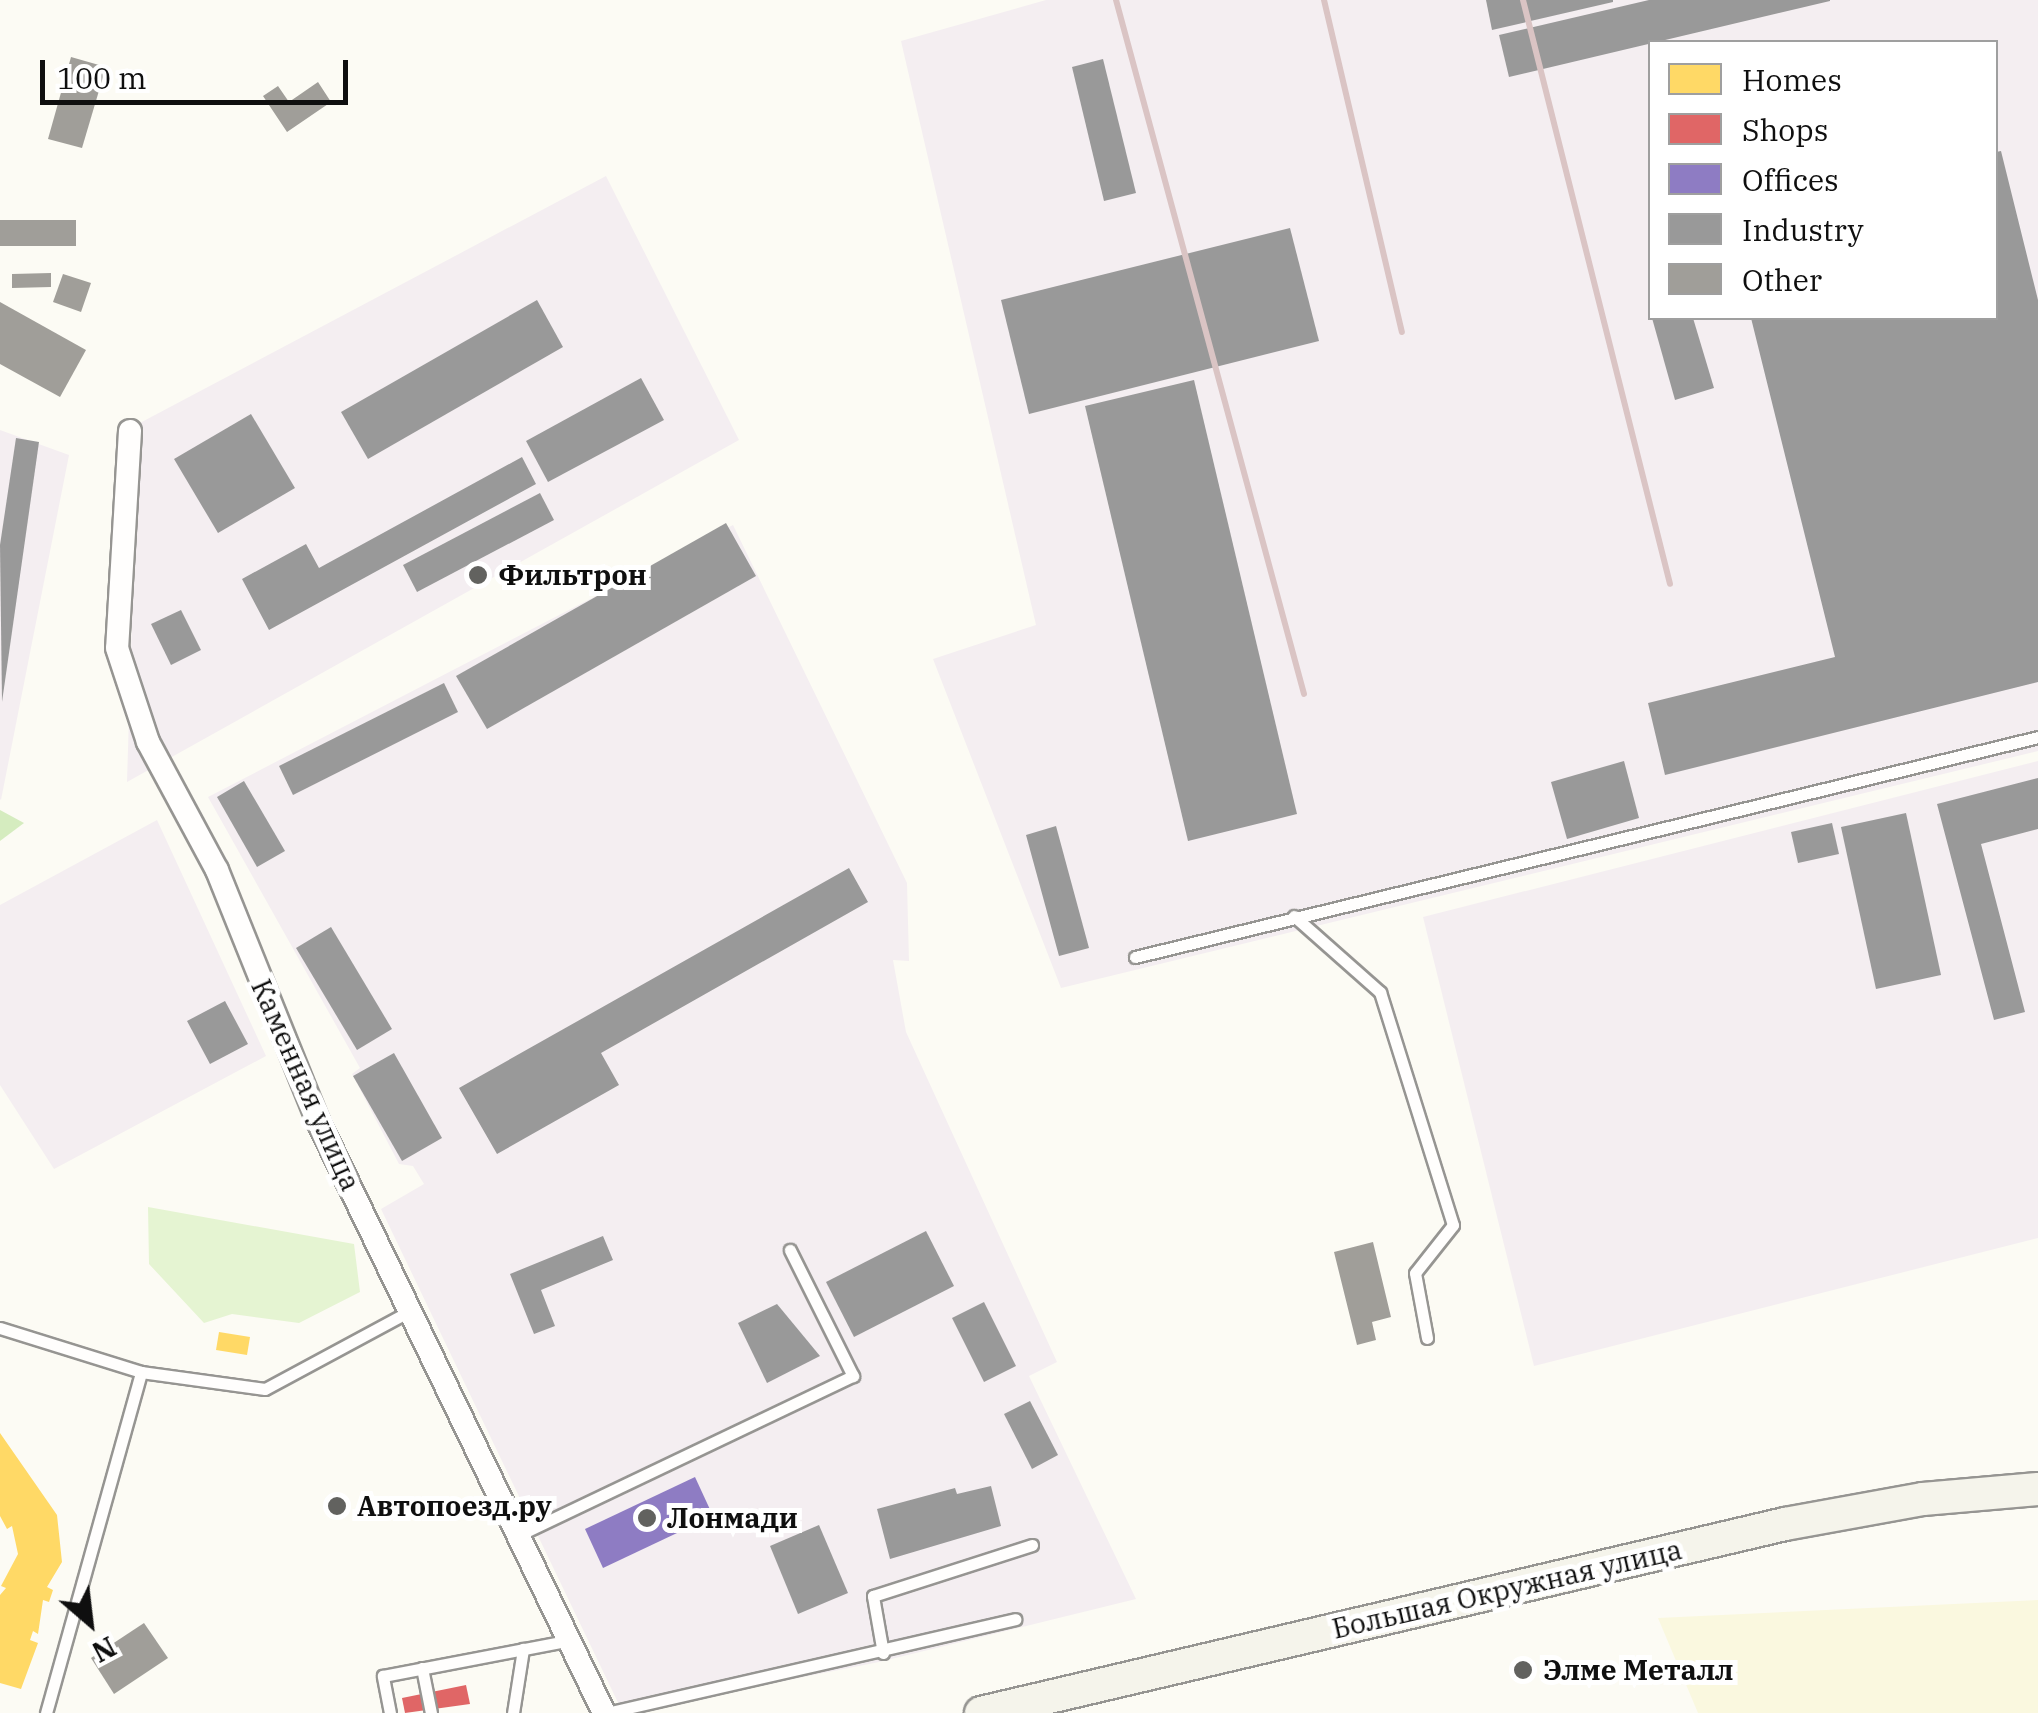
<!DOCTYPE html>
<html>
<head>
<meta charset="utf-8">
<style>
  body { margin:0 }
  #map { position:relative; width:2038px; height:1713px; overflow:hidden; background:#fcfbf4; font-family:"IBM Plex Serif",serif }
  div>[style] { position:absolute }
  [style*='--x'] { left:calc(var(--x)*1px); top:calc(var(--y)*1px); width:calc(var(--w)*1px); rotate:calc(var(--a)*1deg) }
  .industrial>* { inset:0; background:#f4eef1 }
  .farmland>* { inset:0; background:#faf8df }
  .green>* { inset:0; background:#e5f4d2 }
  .forest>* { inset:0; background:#d5ecbf }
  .homes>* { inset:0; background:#ffd966 }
  .shops>* { inset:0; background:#e06666 }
  .offices>* { inset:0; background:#8e7cc3 }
  .industry>* { inset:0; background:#999 }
  .building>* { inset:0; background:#a09e99 }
  .roads { filter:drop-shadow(2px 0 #969592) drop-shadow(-2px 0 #969592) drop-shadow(0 2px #969592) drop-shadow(0 -2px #969592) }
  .service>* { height:11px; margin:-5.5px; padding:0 5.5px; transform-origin:5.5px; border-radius:5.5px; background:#fffefd }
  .minor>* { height:22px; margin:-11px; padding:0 11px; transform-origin:11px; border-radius:11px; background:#fffefd }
  .secondary>* { height:32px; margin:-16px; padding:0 16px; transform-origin:16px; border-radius:16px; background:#f5f4eb }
  .rail>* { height:6px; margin:-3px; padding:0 3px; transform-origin:3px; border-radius:3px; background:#dac4c4 }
  .dots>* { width:28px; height:28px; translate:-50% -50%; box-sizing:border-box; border:5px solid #fff; border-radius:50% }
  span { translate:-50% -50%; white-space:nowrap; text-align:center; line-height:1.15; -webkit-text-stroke:10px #fff; paint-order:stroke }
  .poi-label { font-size:28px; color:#0f0f0f; font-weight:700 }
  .left { translate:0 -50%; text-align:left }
  .street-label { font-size:28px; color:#0f0f0f }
  .legend { position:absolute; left:1648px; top:40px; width:350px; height:280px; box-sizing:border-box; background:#fff; border:2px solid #9f9f9f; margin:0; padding:12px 18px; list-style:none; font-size:30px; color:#0f0f0f }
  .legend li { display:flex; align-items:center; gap:20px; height:50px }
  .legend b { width:50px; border:2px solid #9f9f9f }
  .north { position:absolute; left:40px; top:1573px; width:100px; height:100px; -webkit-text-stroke:8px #fff; paint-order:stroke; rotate:152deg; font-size:28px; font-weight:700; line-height:40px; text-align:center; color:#0f0f0f }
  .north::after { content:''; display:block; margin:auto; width:35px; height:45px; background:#0f0f0f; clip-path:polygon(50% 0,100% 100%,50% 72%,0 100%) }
  .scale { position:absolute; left:40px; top:60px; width:308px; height:45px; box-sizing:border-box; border:5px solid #0f0f0f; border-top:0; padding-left:12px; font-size:30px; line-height:35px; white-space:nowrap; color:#0f0f0f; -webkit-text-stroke:8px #fff; paint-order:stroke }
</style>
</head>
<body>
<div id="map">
  <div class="industrial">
    <div style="clip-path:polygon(evenodd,1046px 0,2038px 0,2038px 751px,1061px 988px,933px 659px,1036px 625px,901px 41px,1046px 0,1650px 42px,1996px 42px,1996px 318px,1650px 318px,1650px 42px)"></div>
    <div style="clip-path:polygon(606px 176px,739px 440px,127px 782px,138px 424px)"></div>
    <div style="clip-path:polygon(0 430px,69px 455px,1px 800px,0 799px)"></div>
    <div style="clip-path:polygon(733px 525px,907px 883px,909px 961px,893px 960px,906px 1032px,1057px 1362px,1029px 1376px,1136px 1599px,879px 1662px,623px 1713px,381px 1209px,424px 1184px,413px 1166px,399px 1164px,352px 1074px,360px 1068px,208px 797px)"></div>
    <div style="clip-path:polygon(2038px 761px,2038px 1238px,1534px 1366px,1423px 917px)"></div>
    <div style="clip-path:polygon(157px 820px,266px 1056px,54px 1169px,0 1085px,0 905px)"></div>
  </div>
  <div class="farmland">
    <div style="clip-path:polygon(2038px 1600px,2038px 1713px,1698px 1713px,1658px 1618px)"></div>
  </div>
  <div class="green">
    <div style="clip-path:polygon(148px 1207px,354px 1244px,360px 1292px,299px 1323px,232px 1314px,204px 1323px,149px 1264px)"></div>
  </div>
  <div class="forest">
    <div style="clip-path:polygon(0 810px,24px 823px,0 841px)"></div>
  </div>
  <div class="homes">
    <div style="clip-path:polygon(219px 1332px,250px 1337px,247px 1355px,216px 1350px)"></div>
    <div style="clip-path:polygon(0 1433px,57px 1515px,62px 1562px,47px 1587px,53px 1590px,49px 1602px,43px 1600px,38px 1634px,33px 1631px,30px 1640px,38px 1643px,21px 1689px,0 1683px,0 1595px,6px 1588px,1px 1586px,18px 1554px,12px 1526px,7px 1529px,0 1516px)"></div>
  </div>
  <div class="shops">
    <div style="clip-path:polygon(466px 1685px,470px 1704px,405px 1713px,402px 1698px)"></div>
  </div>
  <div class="offices">
    <div style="clip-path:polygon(695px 1477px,713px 1516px,603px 1568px,585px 1529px)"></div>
  </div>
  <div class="industry">
    <div style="clip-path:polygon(1486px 0,1613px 0,1613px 2px,1492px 30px)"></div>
    <div style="clip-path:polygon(1649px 0,1830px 0,1830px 1px,1509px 77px,1499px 35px)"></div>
    <div style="clip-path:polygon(1103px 59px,1136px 193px,1104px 201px,1072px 67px)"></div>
    <div style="clip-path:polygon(2001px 151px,2038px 300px,2038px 682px,1665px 775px,1648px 703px,1835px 657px,1751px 318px,1996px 318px,1996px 152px)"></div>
    <div style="clip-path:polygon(1290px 228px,1319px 341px,1029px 414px,1001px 300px)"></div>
    <div style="clip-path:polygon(537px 300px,563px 347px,368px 459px,341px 412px)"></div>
    <div style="clip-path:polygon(1652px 318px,1693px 318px,1714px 388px,1675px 400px)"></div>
    <div style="clip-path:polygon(641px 378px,664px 420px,548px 482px,526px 441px)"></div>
    <div style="clip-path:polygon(1194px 380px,1297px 814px,1188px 841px,1085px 406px)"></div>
    <div style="clip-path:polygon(251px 414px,295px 488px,218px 533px,174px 459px)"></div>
    <div style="clip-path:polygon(16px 438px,39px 442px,2px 702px,0 545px)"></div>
    <div style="clip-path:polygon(522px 457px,536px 484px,269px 630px,242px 579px,306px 544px,319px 568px)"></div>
    <div style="clip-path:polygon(540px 493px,554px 520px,417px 592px,403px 565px)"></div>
    <div style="clip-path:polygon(726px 523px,756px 576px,487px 729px,456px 676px)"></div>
    <div style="clip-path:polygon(181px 610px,201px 650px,171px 665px,151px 624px)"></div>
    <div style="clip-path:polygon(444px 683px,458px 712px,293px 795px,279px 766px)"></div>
    <div style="clip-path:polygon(1624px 761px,1639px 818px,1567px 839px,1551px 782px)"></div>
    <div style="clip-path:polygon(2038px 778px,2038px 829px,1981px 844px,2025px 1012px,1994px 1020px,1937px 804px)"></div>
    <div style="clip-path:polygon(244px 781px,285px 851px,257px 867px,217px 797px)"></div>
    <div style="clip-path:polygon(1906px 813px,1941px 975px,1876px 989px,1841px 827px)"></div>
    <div style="clip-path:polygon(1832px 823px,1839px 854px,1798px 863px,1791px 832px)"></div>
    <div style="clip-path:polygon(1056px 826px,1089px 948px,1059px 956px,1026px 835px)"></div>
    <div style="clip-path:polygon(849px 868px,868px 902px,601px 1053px,619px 1085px,497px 1154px,459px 1088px)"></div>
    <div style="clip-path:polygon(331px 927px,392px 1029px,357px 1050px,296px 948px)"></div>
    <div style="clip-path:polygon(225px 1001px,248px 1044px,210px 1064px,187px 1021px)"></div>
    <div style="clip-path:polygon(394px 1053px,442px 1138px,402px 1161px,353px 1076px)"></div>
    <div style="clip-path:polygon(926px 1231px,954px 1286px,854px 1337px,826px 1282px)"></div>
    <div style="clip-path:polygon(603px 1236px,613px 1260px,541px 1290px,555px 1326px,534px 1334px,510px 1274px)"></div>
    <div style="clip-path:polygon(984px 1302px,1016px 1366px,984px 1382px,952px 1318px)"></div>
    <div style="clip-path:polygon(777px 1304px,820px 1356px,767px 1383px,738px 1323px)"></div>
    <div style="clip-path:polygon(1030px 1401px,1058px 1455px,1032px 1469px,1004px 1414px)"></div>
    <div style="clip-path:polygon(991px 1486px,1001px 1526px,890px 1559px,877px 1509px,955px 1488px,957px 1494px)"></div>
    <div style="clip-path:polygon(819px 1525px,848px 1593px,798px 1614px,770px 1546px)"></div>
  </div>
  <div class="building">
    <div style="clip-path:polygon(71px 57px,106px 67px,82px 148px,48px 139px)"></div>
    <div style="clip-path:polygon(318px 82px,331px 102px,287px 132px,263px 96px,278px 86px,289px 102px)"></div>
    <div style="clip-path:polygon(0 220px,76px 220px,76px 246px,0 246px)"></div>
    <div style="clip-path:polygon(51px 273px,51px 287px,12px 288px,12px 274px)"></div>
    <div style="clip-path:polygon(63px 274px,91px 283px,81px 312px,53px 302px)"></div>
    <div style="clip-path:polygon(0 302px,86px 350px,60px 397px,0 364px)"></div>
    <div style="clip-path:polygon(1373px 1242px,1391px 1317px,1372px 1322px,1376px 1340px,1357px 1345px,1334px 1252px)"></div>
    <div style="clip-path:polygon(144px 1623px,168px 1658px,114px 1694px,91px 1658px)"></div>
  </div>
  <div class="roads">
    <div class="service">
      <div style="--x:1294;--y:916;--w:115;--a:41.5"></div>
      <div style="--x:1380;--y:992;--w:244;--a:72.6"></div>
      <div style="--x:1453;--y:1225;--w:61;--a:128.4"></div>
      <div style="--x:1415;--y:1273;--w:66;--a:79.5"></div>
      <div style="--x:1135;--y:957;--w:929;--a:-13.69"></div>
      <div style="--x:0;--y:1328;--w:148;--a:17.3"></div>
      <div style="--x:141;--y:1372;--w:125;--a:7.8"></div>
      <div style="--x:265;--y:1389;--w:165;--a:-28.3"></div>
      <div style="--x:519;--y:1535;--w:370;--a:-25.5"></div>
      <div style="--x:853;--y:1376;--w:141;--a:-116.6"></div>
      <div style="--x:883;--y:1653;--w:58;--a:-100"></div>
      <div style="--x:873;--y:1596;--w:167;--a:-17.8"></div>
      <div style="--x:422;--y:1668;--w:46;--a:78.7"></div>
      <div style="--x:46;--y:1713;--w:354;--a:-74.4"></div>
      <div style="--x:390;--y:1713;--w:38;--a:-101"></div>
      <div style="--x:383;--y:1676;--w:191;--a:-10.8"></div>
      <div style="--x:513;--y:1713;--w:65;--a:-81.1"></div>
      <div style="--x:606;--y:1713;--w:420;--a:-12.9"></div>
    </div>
    <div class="minor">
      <div style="--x:130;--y:431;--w:217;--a:93.4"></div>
      <div style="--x:117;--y:648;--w:99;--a:71.7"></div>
      <div style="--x:148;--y:742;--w:145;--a:61.7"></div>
      <div style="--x:217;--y:870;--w:271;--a:68.1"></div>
      <div style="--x:318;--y:1121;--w:657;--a:64.21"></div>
    </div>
    <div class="secondary">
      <div style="--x:981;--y:1713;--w:826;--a:-13.23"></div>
      <div style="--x:1785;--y:1524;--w:140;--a:-10.3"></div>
      <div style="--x:1923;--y:1499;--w:115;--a:-5"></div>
    </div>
  </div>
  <div class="rail">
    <div style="--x:1116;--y:0;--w:719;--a:74.84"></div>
    <div style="--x:1324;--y:0;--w:341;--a:76.8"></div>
    <div style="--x:1523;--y:0;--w:602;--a:75.87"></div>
  </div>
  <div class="dots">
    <div style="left:478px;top:575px;background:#62625f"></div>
    <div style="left:337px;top:1506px;background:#62625f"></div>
    <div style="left:647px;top:1518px;background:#62625f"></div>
    <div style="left:1523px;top:1670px;background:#62625f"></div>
  </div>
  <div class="poi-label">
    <span class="left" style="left:498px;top:575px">Фильтрон</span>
    <span class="left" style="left:357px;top:1506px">Автопоезд.ру</span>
    <span class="left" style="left:667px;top:1518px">Лонмади</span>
    <span class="left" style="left:1543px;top:1670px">Элме Металл</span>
  </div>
  <div class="street-label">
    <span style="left:306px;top:1085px;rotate:66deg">Каменная улица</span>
    <span style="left:1507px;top:1589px;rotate:-13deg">Большая Окружная улица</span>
  </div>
  <ul class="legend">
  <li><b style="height:28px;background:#ffd966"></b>Homes</li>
  <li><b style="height:28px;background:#e06666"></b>Shops</li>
  <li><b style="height:28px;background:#8e7cc3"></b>Offices</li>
  <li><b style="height:28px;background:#999"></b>Industry</li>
  <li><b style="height:28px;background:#a09e99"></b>Other</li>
  </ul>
  <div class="north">N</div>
  <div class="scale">100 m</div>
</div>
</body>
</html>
